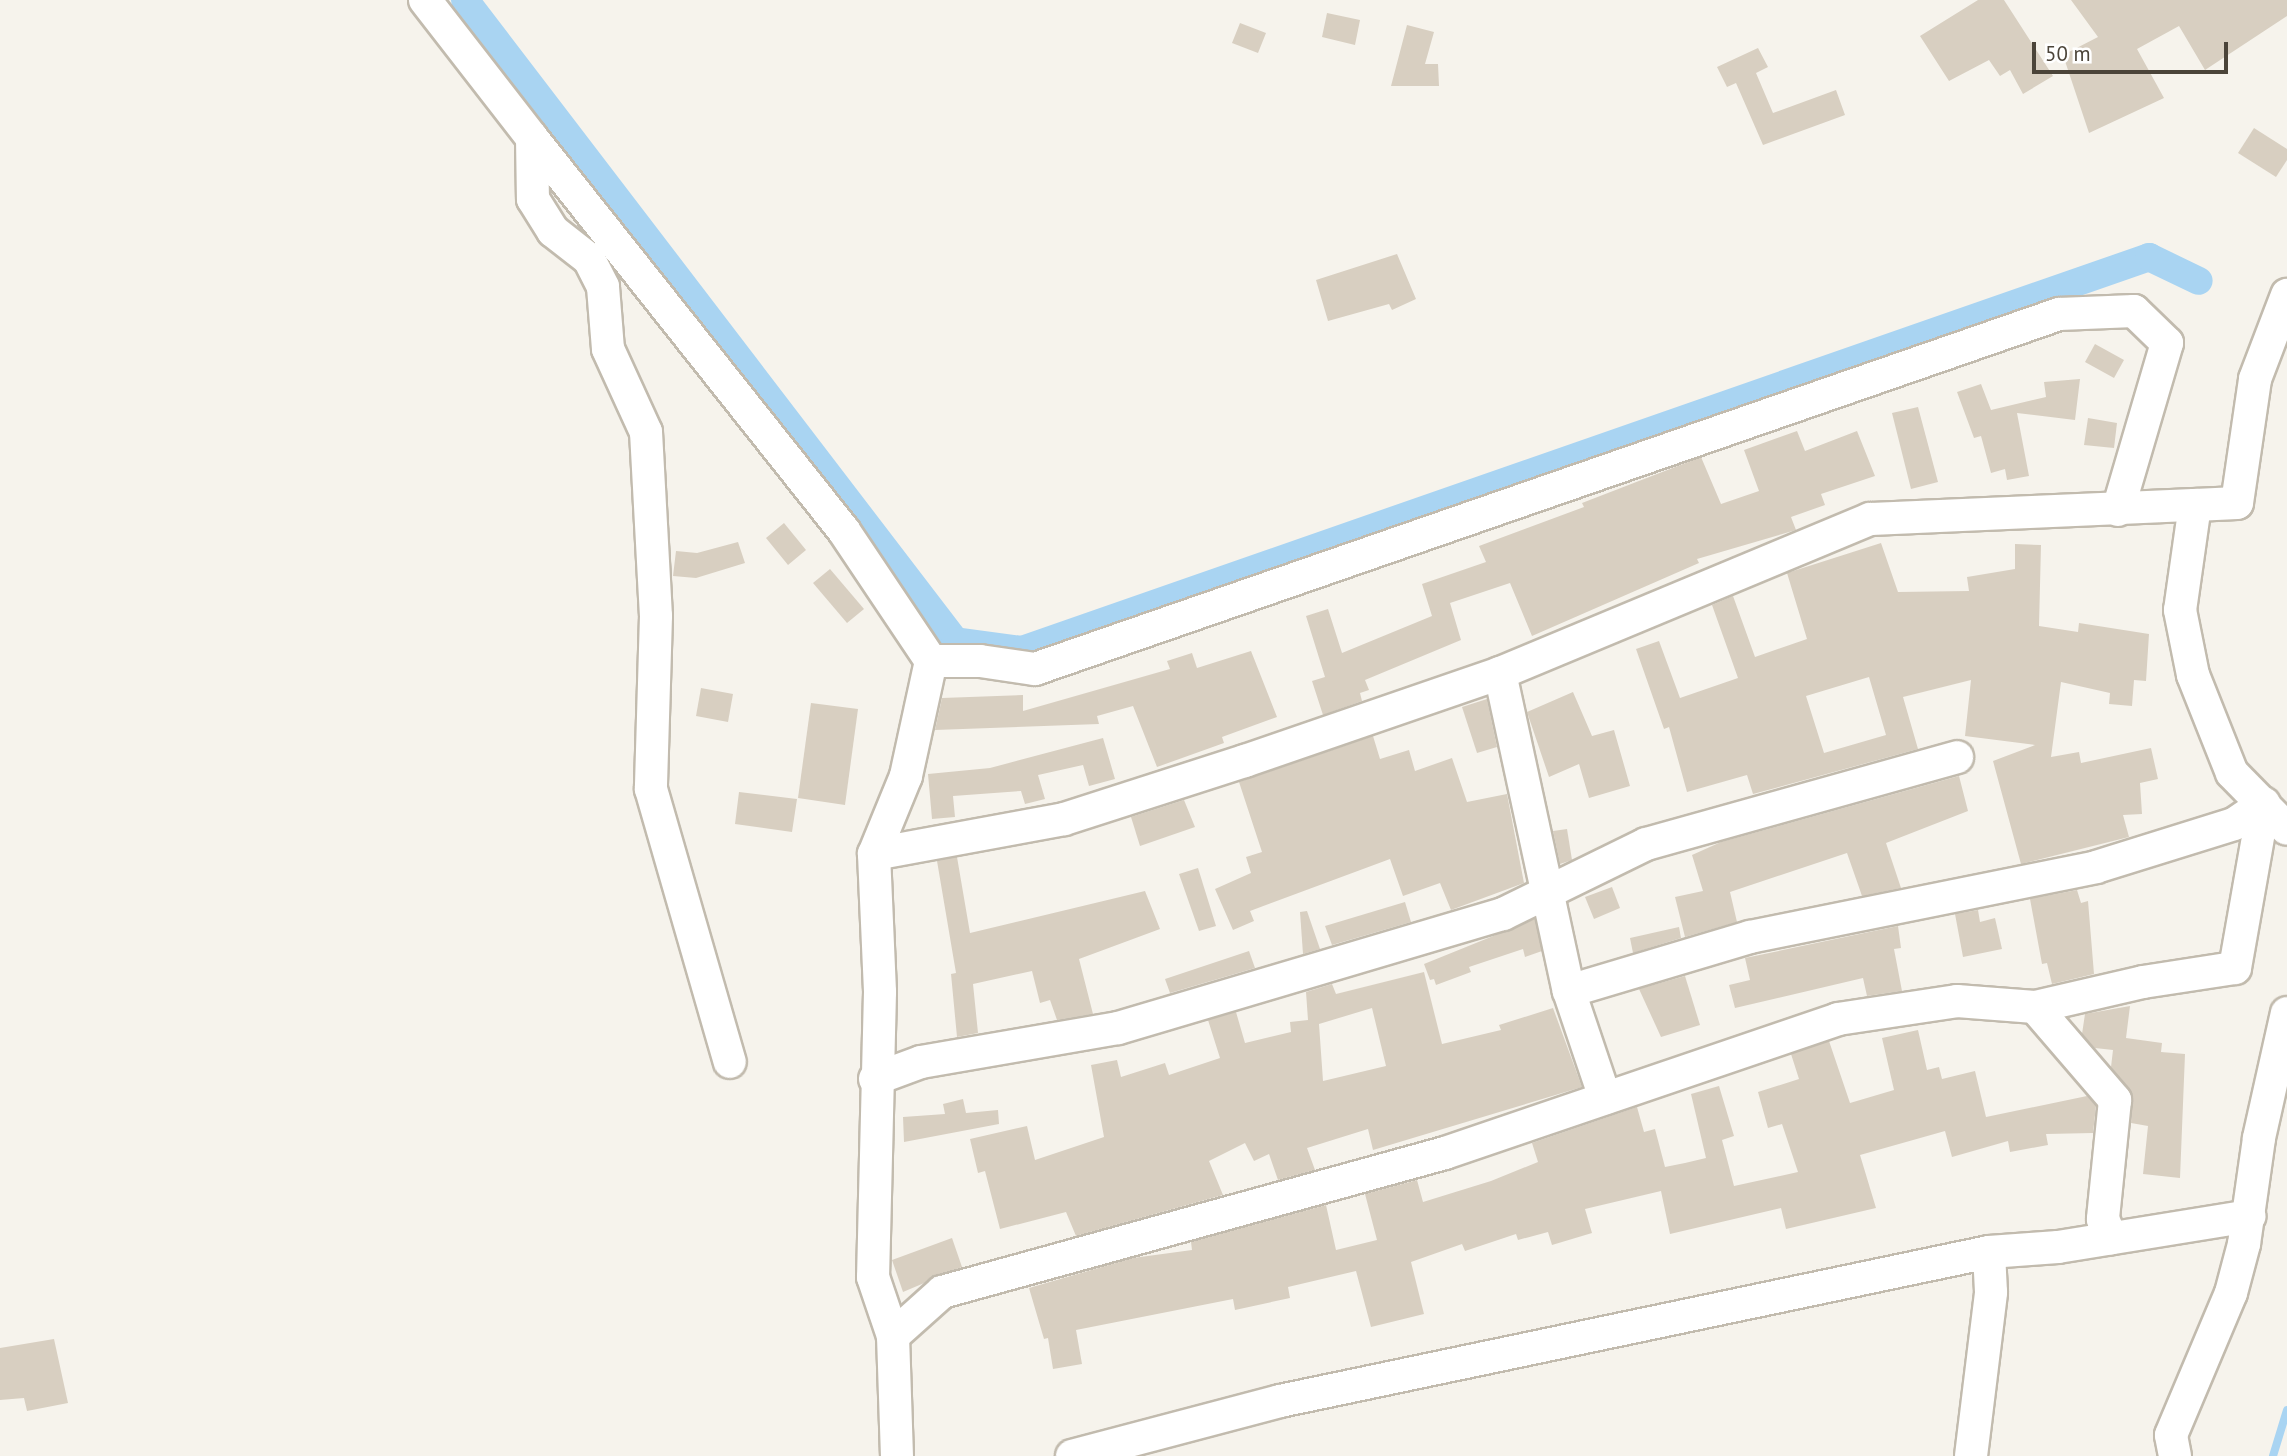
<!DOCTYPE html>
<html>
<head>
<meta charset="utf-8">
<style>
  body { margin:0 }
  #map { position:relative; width:2287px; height:1456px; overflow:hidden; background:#f6f3ec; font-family:"PT Sans",sans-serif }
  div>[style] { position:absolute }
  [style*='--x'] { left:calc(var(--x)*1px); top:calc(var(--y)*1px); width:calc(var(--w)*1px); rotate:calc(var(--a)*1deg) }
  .stream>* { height:8px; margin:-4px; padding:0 4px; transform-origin:4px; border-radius:4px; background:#a9d4f2 }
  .canal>* { height:28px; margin:-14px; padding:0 14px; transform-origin:14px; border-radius:14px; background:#a9d4f2 }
  .building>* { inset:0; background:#d8cfc1 }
  .roads { filter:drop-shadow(2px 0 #c2bbae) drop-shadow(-2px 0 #c2bbae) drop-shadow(0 2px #c2bbae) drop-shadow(0 -2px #c2bbae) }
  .minor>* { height:32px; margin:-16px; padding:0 16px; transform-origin:16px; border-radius:16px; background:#fff }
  span { translate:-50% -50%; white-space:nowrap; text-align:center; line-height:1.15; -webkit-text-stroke:5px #fff; paint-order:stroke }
  .scale { position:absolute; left:2032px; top:42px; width:196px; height:32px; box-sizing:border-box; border:4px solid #4b4439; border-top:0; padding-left:9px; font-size:21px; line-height:24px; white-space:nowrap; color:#4b4439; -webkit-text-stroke:5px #fff; paint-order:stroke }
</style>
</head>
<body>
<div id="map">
  <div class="stream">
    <div style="--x:2273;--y:1456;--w:48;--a:-73.1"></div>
  </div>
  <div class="canal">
    <div style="--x:465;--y:0;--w:807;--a:52.6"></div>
    <div style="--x:955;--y:641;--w:68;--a:7.7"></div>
    <div style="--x:1022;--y:650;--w:1194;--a:-19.22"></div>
    <div style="--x:2149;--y:257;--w:55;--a:25.6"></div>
  </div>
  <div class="building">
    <div style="clip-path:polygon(1978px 0,2004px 0,2053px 76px,2023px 94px,2010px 70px,2000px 76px,1989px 60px,1949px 81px,1920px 36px)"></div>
    <div style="clip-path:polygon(2071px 0,2287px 0,2287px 16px,2205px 70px,2179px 26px,2137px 49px,2164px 98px,2089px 133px,2063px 55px,2098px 37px)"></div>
    <div style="clip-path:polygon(1327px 13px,1360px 20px,1355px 45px,1322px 37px)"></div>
    <div style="clip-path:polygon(1240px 23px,1266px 33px,1258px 53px,1232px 43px)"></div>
    <div style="clip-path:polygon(1407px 25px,1434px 32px,1425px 64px,1438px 64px,1439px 86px,1391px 86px)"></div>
    <div style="clip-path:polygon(1758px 48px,1768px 67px,1756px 73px,1773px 113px,1836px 90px,1845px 115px,1763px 145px,1736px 83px,1727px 87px,1717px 67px)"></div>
    <div style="clip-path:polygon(2254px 128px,2287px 149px,2287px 160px,2276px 177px,2238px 153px)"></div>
    <div style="clip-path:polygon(1397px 254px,1416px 299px,1392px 310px,1389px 304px,1328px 321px,1316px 280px)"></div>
    <div style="clip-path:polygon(2095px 344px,2124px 360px,2114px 378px,2085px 362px)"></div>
    <div style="clip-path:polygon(2080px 379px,2075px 420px,2017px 413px,2029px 476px,2007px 480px,2005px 469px,1991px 473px,1981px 436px,1974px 438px,1957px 392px,1981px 384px,1991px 410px,2046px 397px,2044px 382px)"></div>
    <div style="clip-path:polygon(1918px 407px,1938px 482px,1911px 489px,1892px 413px)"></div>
    <div style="clip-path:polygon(2088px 418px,2117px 423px,2114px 448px,2084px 445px)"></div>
    <div style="clip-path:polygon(1797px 431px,1805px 451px,1857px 431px,1875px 476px,1821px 494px,1825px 505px,1791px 517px,1796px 530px,1697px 559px,1699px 563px,1532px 636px,1510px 583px,1450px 603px,1461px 640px,1365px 680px,1369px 690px,1360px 693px,1362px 701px,1323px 715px,1312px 681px,1325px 677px,1306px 616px,1328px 609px,1342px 653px,1432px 616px,1422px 584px,1486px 562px,1479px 546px,1584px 507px,1582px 503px,1701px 457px,1721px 504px,1759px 491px,1744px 450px)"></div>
    <div style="clip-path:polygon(784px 523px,806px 550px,788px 565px,766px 538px)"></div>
    <div style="clip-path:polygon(738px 542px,745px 563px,696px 578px,673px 576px,676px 551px,697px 553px)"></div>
    <div style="clip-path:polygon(evenodd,1881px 543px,1898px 592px,1969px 591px,1967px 577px,2015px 569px,2015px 544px,2041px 545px,2039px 626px,2078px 632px,2079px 623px,2149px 634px,2146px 681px,2134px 680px,2132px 706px,2109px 704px,2110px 693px,2061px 682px,2051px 757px,2079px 752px,2081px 763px,2151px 748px,2158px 779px,2140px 783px,2142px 814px,2123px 815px,2129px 837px,2021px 864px,1993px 761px,2035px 745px,1965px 736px,1971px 680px,1903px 697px,1918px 749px,1753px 794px,1747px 775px,1687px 792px,1669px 727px,1664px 729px,1636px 649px,1659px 641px,1680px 698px,1738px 678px,1712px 605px,1733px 596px,1755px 657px,1807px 639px,1787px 573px,1881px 543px,1869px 677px,1886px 735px,1824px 753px,1806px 696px,1869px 677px)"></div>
    <div style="clip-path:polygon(830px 569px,864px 609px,847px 623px,813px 583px)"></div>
    <div style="clip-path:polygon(1251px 651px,1277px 717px,1222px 737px,1224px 743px,1157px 767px,1133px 706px,1097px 716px,1099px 724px,935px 730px,942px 698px,1023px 695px,1023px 711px,1170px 669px,1167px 661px,1192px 653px,1197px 668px)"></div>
    <div style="clip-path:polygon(701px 688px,733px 694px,728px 722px,696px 716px)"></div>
    <div style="clip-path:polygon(1573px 692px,1592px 736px,1614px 730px,1630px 786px,1589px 798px,1579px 764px,1549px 777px,1527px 712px)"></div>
    <div style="clip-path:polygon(1487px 699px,1497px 747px,1477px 753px,1462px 707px)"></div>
    <div style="clip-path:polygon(811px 703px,858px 709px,845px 805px,798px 798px)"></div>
    <div style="clip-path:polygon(1373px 736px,1380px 759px,1409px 750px,1415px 771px,1452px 758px,1467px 802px,1507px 794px,1524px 883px,1451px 910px,1440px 883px,1403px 896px,1390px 859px,1250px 911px,1254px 921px,1233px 930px,1215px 889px,1251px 873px,1246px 857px,1262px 852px,1239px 782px)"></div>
    <div style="clip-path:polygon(1103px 738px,1115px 779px,1089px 786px,1083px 765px,1038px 775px,1045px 799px,1025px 804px,1021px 791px,953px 796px,955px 817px,932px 819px,928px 774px,990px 768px)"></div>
    <div style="clip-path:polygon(1959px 776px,1968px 811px,1886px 843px,1901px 888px,1862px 896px,1847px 853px,1730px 892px,1737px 922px,1685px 937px,1675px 897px,1703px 891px,1692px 855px,1721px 842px)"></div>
    <div style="clip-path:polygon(739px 792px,797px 799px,792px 832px,735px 824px)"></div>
    <div style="clip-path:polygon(1184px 800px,1195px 827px,1140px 846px,1131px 817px)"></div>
    <div style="clip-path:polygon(1567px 829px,1572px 860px,1560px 864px,1553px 831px)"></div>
    <div style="clip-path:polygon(957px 857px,970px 933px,1145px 891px,1160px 929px,1079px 959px,1093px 1014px,1057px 1020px,1050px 1000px,1040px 1003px,1032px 971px,973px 984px,978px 1033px,957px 1037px,951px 974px,956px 973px,937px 861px)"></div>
    <div style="clip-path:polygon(1198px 868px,1216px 926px,1199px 931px,1179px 874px)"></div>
    <div style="clip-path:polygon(1612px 887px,1620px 908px,1594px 919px,1585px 897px)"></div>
    <div style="clip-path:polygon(2077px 890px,2081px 903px,2088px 901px,2094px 974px,2052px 984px,2047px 963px,2042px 964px,2030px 899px)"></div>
    <div style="clip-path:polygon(1405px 902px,1411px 922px,1332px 945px,1325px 926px)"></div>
    <div style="clip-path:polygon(1978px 910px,1980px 922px,1995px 918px,2002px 949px,1963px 957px,1955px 914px)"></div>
    <div style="clip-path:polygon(1307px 911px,1320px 949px,1303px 954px,1300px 912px)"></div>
    <div style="clip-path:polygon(1535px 919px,1542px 951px,1525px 957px,1523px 949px,1469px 967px,1471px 972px,1436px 985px,1434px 979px,1430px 980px,1424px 964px)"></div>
    <div style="clip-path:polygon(1898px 926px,1901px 948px,1894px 949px,1902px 991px,1867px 996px,1863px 978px,1735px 1008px,1729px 985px,1750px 980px,1745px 958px)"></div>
    <div style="clip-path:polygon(1679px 927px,1681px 938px,1633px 953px,1630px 938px)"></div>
    <div style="clip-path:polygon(1249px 951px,1255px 968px,1170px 993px,1165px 979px)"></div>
    <div style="clip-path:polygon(evenodd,1424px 972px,1442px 1044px,1501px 1030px,1499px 1025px,1553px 1008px,1582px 1087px,1373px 1150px,1368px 1129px,1307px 1148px,1315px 1170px,1278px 1180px,1269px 1154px,1254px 1161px,1245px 1143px,1209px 1161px,1223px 1195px,1076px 1236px,1066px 1212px,1000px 1229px,985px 1171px,978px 1173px,970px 1139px,1027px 1126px,1035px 1160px,1104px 1137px,1091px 1065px,1117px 1060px,1121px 1077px,1165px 1063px,1169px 1075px,1220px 1058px,1208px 1020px,1236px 1012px,1245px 1043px,1291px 1032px,1290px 1022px,1308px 1020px,1306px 992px,1332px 984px,1336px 994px,1424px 972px,1372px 1008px,1386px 1066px,1323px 1081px,1319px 1024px,1372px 1008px)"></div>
    <div style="clip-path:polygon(1685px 976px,1700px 1025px,1661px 1037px,1639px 989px)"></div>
    <div style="clip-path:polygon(2130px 1006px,2126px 1038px,2162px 1043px,2161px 1052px,2185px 1054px,2180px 1178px,2143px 1174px,2148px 1126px,2131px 1123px,2133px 1095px,2111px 1067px,2113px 1050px,2095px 1048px,2082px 1034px,2085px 1014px)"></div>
    <div style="clip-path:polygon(1918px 1030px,1927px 1070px,1939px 1067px,1942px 1079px,1975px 1071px,1986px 1117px,2087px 1096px,2096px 1106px,2093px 1133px,2046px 1134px,2048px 1145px,2010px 1152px,2008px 1141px,1952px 1157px,1945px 1131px,1860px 1155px,1876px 1208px,1786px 1229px,1781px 1208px,1670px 1234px,1661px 1191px,1585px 1209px,1592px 1233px,1552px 1245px,1548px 1232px,1518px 1240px,1516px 1234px,1465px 1251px,1462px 1244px,1411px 1262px,1424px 1314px,1371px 1327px,1356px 1271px,1288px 1287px,1290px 1298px,1235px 1310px,1233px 1299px,1076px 1330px,1082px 1364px,1053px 1369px,1048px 1338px,1044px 1339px,1029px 1288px,1133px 1258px,1192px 1250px,1191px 1242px,1326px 1205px,1336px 1250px,1377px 1240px,1365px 1194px,1417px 1180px,1423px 1202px,1491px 1181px,1538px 1162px,1532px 1143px,1637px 1107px,1644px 1132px,1655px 1129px,1665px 1167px,1685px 1163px,1706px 1158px,1691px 1094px,1719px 1086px,1734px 1136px,1722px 1140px,1734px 1186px,1798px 1172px,1782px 1124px,1768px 1128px,1758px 1092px,1799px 1079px,1791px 1054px,1829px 1041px,1850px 1103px,1894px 1090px,1882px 1038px)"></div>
    <div style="clip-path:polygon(963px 1099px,966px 1113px,998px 1110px,999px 1124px,904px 1142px,903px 1117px,945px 1114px,943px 1104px)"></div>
    <div style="clip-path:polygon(952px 1238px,962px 1267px,903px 1292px,892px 1260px)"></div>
    <div style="clip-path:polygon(54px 1339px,68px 1403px,27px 1411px,24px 1398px,0 1400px,0 1348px)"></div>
  </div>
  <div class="roads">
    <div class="minor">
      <div style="--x:425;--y:0;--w:175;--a:52.2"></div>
      <div style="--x:532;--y:138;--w:61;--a:89.1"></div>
      <div style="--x:533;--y:199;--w:38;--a:58"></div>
      <div style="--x:553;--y:231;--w:46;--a:37.9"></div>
      <div style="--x:589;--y:259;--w:31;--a:63"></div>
      <div style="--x:603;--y:287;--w:62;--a:85.4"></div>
      <div style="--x:608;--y:349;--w:91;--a:65.4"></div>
      <div style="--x:646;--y:432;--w:184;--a:86.9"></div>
      <div style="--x:656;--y:616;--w:173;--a:91.7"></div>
      <div style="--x:651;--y:789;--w:284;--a:73.9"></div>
      <div style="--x:532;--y:138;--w:502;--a:51.55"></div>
      <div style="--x:844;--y:531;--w:156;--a:56.2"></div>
      <div style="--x:931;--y:661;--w:118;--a:102.3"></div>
      <div style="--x:906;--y:776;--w:84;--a:112.3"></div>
      <div style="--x:874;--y:854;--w:138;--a:87.5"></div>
      <div style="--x:880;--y:992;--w:285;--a:91.4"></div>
      <div style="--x:873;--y:1277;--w:62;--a:71.3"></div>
      <div style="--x:893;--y:1336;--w:120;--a:88.1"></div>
      <div style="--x:2195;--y:505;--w:42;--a:-2.7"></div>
      <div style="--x:2237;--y:503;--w:125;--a:-81.7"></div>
      <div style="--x:2255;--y:379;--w:90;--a:-69.1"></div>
      <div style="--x:931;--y:661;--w:49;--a:0"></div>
      <div style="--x:980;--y:661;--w:56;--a:8.3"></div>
      <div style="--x:1035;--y:669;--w:1084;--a:-19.12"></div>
      <div style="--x:2059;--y:314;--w:75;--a:-2.3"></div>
      <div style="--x:2134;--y:311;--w:46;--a:44.1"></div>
      <div style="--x:2167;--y:343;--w:174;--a:106.4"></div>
      <div style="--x:1500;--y:673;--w:325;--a:77.8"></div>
      <div style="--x:1569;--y:991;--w:113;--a:71.4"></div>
      <div style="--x:874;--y:854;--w:193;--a:-10.4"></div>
      <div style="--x:1064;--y:819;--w:190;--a:-17.8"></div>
      <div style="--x:1245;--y:761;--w:270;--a:-19"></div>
      <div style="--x:1500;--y:673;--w:401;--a:-22.6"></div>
      <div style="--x:1870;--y:519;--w:325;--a:-2.5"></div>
      <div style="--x:2195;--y:505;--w:106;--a:98.1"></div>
      <div style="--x:2180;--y:610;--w:66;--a:78.7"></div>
      <div style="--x:2193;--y:675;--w:105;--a:68.3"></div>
      <div style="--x:2232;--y:773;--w:78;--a:45.5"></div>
      <div style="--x:1569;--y:991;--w:189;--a:-16.6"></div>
      <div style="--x:1750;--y:937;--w:353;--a:-11.4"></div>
      <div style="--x:2096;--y:867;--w:145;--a:-17.3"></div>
      <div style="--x:2234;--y:824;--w:36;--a:-34"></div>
      <div style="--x:2035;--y:1007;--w:123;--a:49.3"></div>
      <div style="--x:2115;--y:1100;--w:120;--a:95.8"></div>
      <div style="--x:2103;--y:1219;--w:21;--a:67"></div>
      <div style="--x:875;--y:1079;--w:49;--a:-20.3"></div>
      <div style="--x:921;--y:1062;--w:200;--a:-9.8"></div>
      <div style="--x:1118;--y:1028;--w:402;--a:-16.5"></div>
      <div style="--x:1503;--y:914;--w:159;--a:-26.1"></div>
      <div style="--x:1646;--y:844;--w:323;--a:-15.6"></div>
      <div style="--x:893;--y:1336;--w:66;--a:-41.9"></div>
      <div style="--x:942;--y:1292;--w:522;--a:-15.45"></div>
      <div style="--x:1445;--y:1153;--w:415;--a:-18.8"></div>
      <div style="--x:1838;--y:1019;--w:120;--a:-8.6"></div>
      <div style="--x:1957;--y:1001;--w:78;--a:4.4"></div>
      <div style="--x:2035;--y:1007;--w:111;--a:-13"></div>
      <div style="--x:2143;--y:982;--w:93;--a:-8.7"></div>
      <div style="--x:2235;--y:968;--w:167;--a:-80"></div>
      <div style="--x:1072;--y:1456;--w:215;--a:-14.8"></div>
      <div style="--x:1280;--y:1401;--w:724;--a:-11.87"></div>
      <div style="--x:1989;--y:1252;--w:69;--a:-4.1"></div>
      <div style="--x:2058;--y:1247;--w:194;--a:-9.2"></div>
      <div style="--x:1971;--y:1456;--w:165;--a:-83"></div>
      <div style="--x:1991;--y:1292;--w:40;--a:-92.9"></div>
      <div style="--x:2175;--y:1456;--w:21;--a:-101"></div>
      <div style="--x:2171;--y:1435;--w:154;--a:-67.1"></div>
      <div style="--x:2231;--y:1293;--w:51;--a:-75.1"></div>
      <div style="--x:2244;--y:1244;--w:107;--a:-81.9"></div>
      <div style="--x:2259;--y:1138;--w:128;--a:-77.4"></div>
    </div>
  </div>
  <div class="scale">50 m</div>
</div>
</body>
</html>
